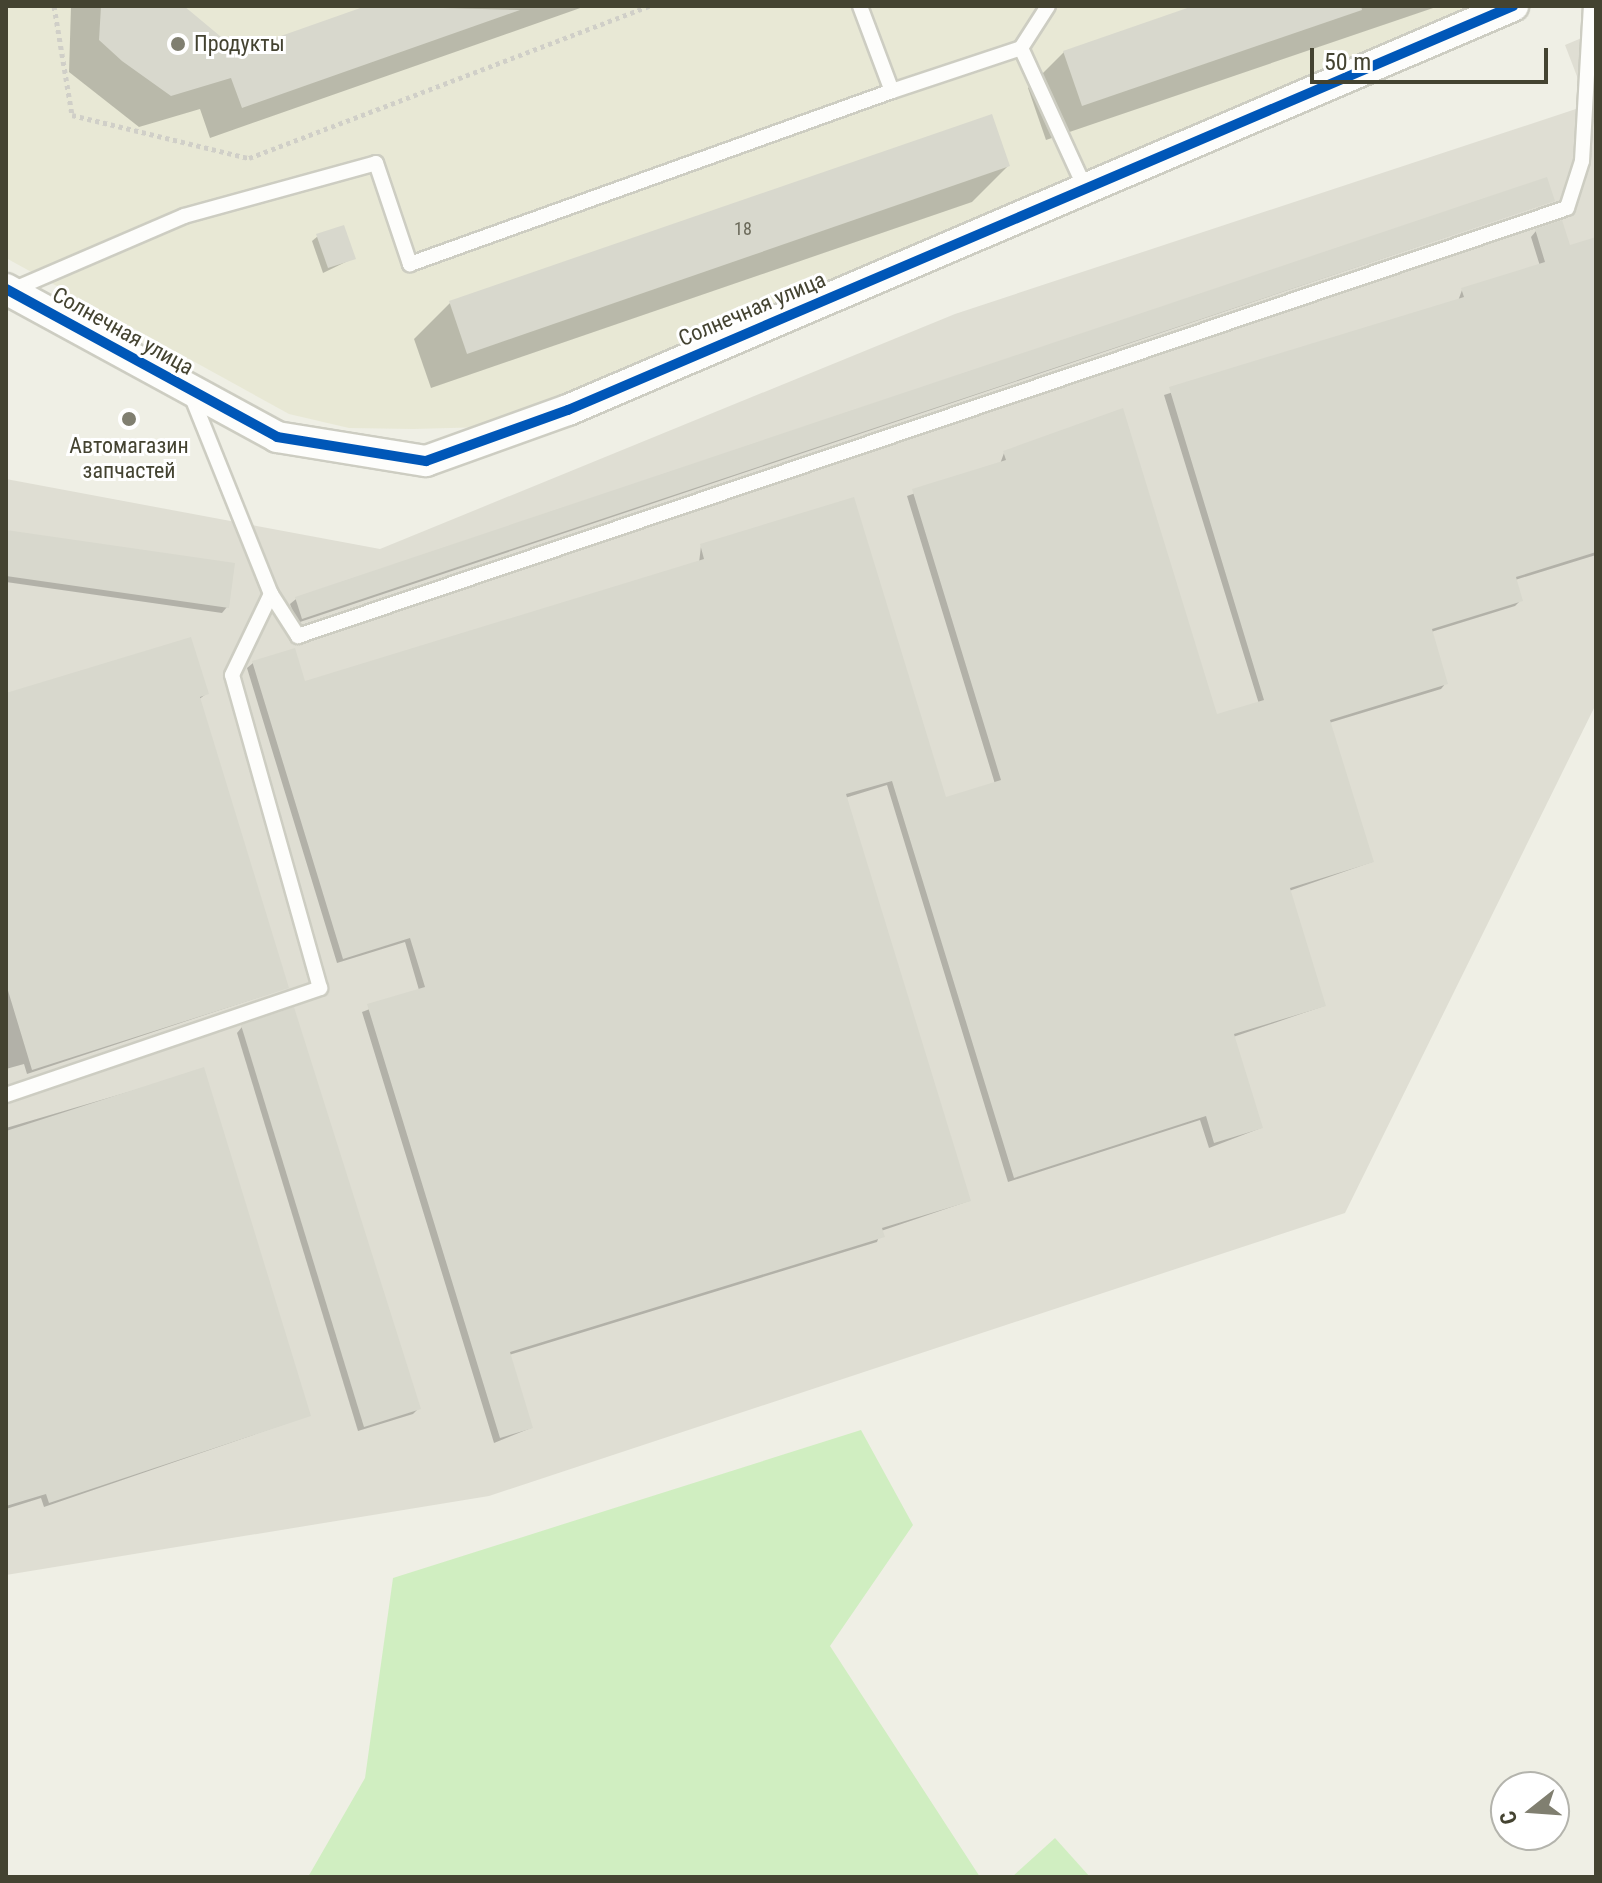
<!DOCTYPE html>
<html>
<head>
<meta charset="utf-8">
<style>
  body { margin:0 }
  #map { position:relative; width:1602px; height:1883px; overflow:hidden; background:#efefe5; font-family:"Roboto Condensed",sans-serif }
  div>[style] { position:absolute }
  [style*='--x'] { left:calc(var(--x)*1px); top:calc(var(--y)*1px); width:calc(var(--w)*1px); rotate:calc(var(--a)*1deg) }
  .residential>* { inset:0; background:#e8e8d5 }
  .industrial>* { inset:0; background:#dfded3 }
  .green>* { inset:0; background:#d0eec1 }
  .shadow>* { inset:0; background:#0003 }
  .building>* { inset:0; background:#d8d8cd }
  .path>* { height:5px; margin-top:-2.5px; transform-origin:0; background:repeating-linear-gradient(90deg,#d0cfc8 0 4px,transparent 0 8px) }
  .roads { filter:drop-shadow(2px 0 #cdcdc2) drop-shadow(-2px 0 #cdcdc2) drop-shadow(0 2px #cdcdc2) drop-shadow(0 -2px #cdcdc2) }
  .service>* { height:14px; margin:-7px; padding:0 7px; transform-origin:7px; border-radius:7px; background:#fdfdfb }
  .minor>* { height:30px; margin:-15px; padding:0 15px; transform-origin:15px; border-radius:15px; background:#fdfdfb }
  .cycleway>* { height:10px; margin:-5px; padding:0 5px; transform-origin:5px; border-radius:5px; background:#0057b8 }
  .dots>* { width:22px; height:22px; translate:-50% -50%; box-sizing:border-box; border:4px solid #fff; border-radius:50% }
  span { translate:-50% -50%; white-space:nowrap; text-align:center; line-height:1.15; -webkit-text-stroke:6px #fff; paint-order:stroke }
  .number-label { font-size:18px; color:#6a6959 }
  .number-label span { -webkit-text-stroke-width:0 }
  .poi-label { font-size:22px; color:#444331 }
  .left { translate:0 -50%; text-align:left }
  .street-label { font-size:22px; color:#444331 }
  .frame { position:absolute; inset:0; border:8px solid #444331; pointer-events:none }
  .north { position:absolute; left:1490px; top:1771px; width:80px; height:80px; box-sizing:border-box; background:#fff; border:2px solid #b4b4ad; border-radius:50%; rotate:253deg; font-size:22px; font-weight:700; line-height:32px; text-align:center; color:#444331 }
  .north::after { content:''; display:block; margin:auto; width:28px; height:36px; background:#807f70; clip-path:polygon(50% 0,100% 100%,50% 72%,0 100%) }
  .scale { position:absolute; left:1310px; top:48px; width:238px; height:36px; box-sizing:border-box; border:4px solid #444331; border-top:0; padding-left:10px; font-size:24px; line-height:28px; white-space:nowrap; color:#444331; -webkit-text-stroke:6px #fff; paint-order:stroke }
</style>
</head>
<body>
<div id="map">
  <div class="residential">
    <div style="clip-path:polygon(6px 6px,1471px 6px,583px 405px,487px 427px,413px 429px,349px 428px,289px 414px,6px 258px)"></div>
  </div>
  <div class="industrial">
    <div style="clip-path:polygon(1596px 32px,1596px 704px,1345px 1213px,489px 1496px,6px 1575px,6px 479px,380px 549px,955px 314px,1588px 105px,1565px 45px)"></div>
  </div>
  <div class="green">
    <div style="clip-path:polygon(861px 1430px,913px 1525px,830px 1646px,980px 1877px,308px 1877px,365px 1778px,393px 1578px)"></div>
    <div style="clip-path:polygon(1055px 1838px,1090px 1877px,1012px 1877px)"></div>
  </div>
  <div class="shadow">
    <div style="clip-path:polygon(71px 6px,181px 6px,237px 54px,373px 6px,586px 6px,210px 138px,200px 109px,139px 127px,69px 72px)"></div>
    <div style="clip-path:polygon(1199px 6px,1439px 6px,1046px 140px,1028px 88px,1064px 52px)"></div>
    <div style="clip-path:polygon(991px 117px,1008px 166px,972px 202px,431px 388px,414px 339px,450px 303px)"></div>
    <div style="clip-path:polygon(1553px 201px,297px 623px,290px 604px,296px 599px)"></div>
    <div style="clip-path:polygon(1536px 231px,1569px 247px,1596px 239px,1596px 555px,1515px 580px,1521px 600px,1515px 606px,1431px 632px,1446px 683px,1441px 689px,1329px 723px,1372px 862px,1289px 891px,1324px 1006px,1233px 1037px,1261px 1128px,1209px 1148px,1200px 1120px,1008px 1182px,887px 785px,845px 798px,969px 1201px,881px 1231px,877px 1242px,509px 1355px,531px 1428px,494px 1443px,362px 1012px,419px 990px,405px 942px,337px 963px,247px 668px,253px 663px,304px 684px,699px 563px,701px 546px,945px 800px,995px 784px,907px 496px,1000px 464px,1004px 453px,1215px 717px,1259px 704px,1164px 395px,1458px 301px,1462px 290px,1540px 266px,1531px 237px)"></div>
    <div style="clip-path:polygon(318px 236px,354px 258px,323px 273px,312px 241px)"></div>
    <div style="clip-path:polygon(6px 532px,227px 607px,222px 613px,6px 582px)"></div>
    <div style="clip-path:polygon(206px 694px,198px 700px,286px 988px,27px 1074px,24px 1064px,6px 1069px,6px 695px)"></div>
    <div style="clip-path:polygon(242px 1027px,418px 1409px,413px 1414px,358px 1431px,237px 1033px)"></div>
    <div style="clip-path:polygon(203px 1070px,308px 1416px,44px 1507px,41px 1498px,6px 1509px,6px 1128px)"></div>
  </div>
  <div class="building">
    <div style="clip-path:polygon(101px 6px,184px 6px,238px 51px,366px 6px,520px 10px,242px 108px,231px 78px,171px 96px,122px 61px,99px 40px)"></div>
    <div style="clip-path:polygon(1193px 6px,1361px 6px,1362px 10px,1082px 106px,1063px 51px)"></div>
    <div style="clip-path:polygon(992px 114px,1010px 166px,467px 354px,449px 301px)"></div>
    <div style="clip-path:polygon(1547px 177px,1555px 201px,302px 619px,295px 597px)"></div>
    <div style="clip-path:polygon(1562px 220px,1570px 245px,1596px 237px,1596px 552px,1516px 577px,1523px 601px,1432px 629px,1448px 684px,1330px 720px,1374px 862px,1290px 888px,1326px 1006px,1234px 1034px,1263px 1128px,1214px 1143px,1206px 1116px,1014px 1178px,892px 781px,846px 794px,971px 1201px,882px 1228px,885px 1237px,510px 1352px,533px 1428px,500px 1438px,367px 1004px,425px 987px,410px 938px,343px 959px,252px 661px,295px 648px,305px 681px,704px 559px,700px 544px,854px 497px,946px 797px,1001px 780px,912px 489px,1006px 460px,1003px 451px,1123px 408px,1217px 714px,1264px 700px,1169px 387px,1464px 297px,1461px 288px,1545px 262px,1535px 229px)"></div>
    <div style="clip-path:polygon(344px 225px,356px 259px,328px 268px,316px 234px)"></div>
    <div style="clip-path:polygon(6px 530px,235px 563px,229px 608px,6px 576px)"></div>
    <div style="clip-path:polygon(191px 637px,209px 694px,200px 697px,289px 988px,32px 1070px,6px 984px,6px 693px)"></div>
    <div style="clip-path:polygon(294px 1007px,421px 1409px,364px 1427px,241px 1025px)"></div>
    <div style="clip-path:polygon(204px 1067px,311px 1416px,49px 1503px,46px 1494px,6px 1506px,6px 1131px)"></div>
  </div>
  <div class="path">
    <div style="--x:54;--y:6;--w:110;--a:80.6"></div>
    <div style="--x:72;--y:115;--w:182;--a:13.7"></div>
    <div style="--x:249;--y:158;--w:428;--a:-20.8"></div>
  </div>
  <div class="roads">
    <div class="service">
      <div style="--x:860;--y:6;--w:91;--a:69.4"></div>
      <div style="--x:892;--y:91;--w:136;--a:-18.4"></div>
      <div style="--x:1021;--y:48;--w:154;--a:65.4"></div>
      <div style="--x:1021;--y:48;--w:50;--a:-57.3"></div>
      <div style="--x:10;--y:291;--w:189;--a:-23.3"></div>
      <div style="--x:184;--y:216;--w:199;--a:-15.4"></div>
      <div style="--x:376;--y:163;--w:107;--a:71.4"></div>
      <div style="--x:410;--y:264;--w:512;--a:-19.74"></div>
      <div style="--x:271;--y:594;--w:50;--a:57.3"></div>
      <div style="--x:298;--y:636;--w:1339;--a:-18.64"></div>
      <div style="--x:1567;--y:208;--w:49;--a:-72.3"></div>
      <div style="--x:1582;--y:161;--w:155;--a:-86.7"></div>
      <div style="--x:6;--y:1095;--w:332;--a:-18.8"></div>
      <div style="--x:320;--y:988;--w:325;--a:-105.7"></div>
      <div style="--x:232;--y:675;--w:90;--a:-64.3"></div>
      <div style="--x:271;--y:594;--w:217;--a:-111.9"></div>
    </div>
    <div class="minor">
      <div style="--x:6;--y:289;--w:309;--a:28.6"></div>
      <div style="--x:277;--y:437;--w:151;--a:9.2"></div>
      <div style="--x:426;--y:461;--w:151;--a:-19.8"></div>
      <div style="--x:568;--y:410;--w:1028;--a:-23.15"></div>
    </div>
  </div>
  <div class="cycleway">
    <div style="--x:6;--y:289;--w:309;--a:28.6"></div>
    <div style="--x:277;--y:437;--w:151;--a:9.2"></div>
    <div style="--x:426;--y:461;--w:151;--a:-19.8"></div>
    <div style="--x:568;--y:410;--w:1028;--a:-23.15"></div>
  </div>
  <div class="dots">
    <div style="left:178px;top:44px;background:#807f70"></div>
    <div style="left:129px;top:419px;background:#807f70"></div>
  </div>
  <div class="number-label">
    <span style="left:743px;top:229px">18</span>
  </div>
  <div class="poi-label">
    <span class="left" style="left:194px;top:44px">Продукты</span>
    <span style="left:129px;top:458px">Автомагазин<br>запчастей</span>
  </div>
  <div class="street-label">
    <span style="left:752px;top:309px;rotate:-23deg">Солнечная улица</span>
    <span style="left:123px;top:331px;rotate:29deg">Солнечная улица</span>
  </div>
  <div class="frame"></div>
  <div class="north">С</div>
  <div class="scale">50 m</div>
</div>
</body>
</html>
